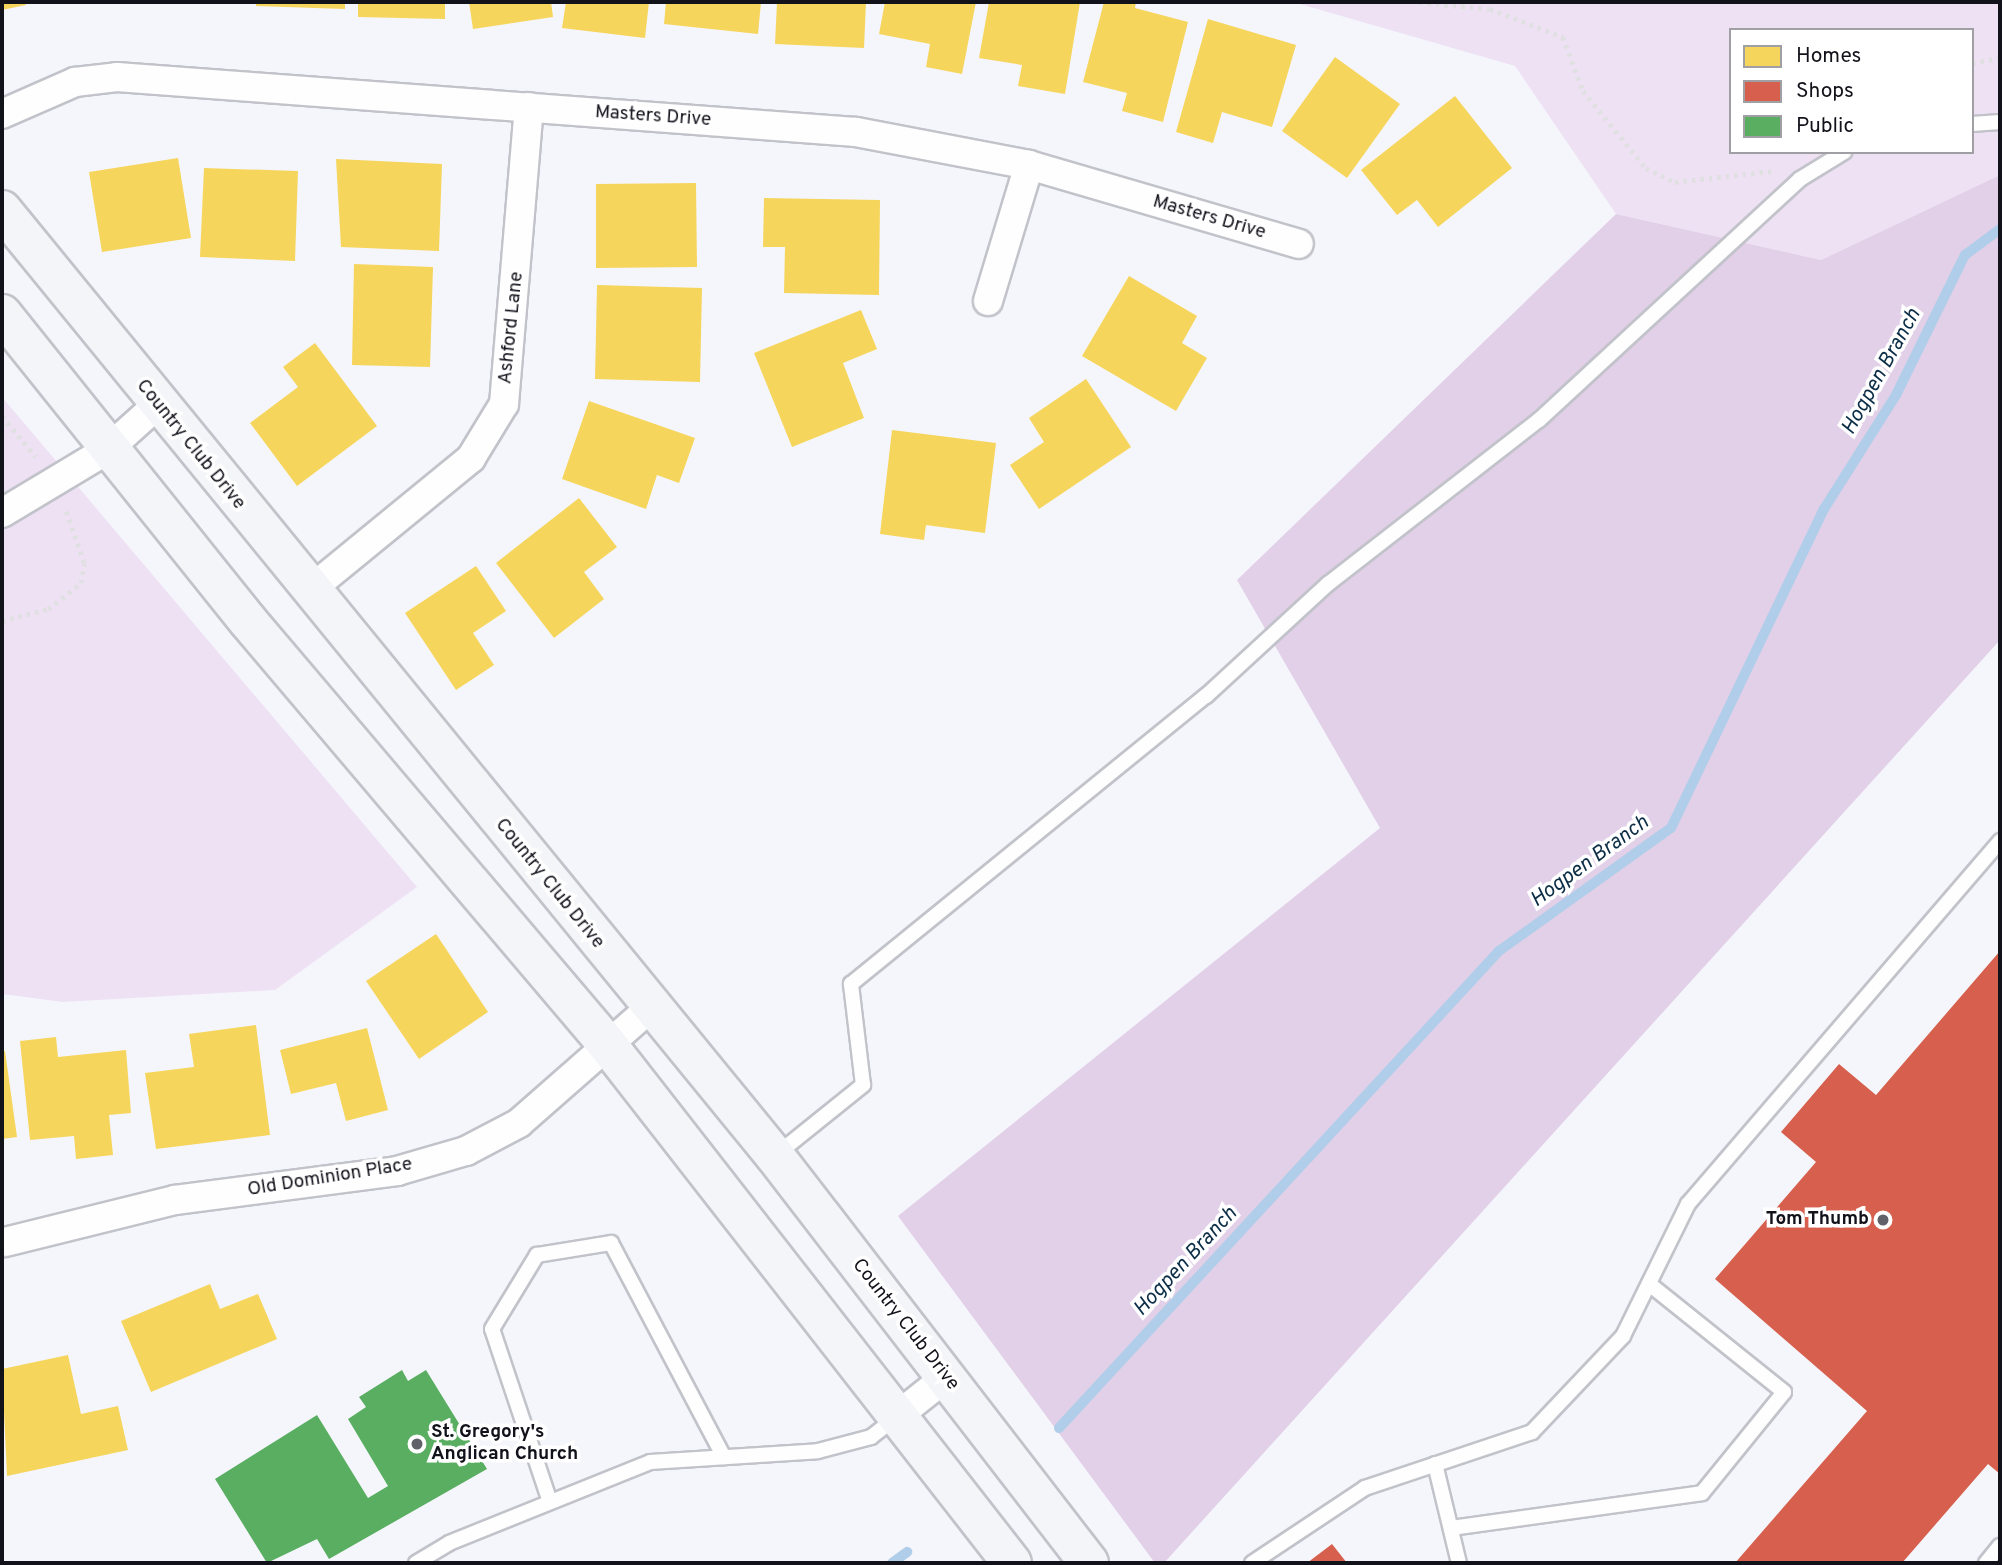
<!DOCTYPE html>
<html>
<head>
<meta charset="utf-8">
<style>
  body { margin:0 }
  #map { position:relative; width:2002px; height:1565px; overflow:hidden; background:#f5f6fb; font-family:Overpass,sans-serif }
  div>[style] { position:absolute }
  [style*='--x'] { left:calc(var(--x)*1px); top:calc(var(--y)*1px); width:calc(var(--w)*1px); rotate:calc(var(--a)*1deg) }
  .green>* { inset:0; background:#eee1f4 }
  .forest>* { inset:0; background:#e2cfe8 }
  .homes>* { inset:0; background:#f6d55c }
  .shops>* { inset:0; background:#d6604d }
  .public>* { inset:0; background:#5aae61 }
  .stream>* { height:10px; margin:-5px; padding:0 5px; transform-origin:5px; border-radius:5px; background:#b0cee9 }
  .path>* { height:4.5px; margin-top:-2.25px; transform-origin:0; background:repeating-linear-gradient(90deg,#e0e0e2 0 3.5px,transparent 0 8.5px) }
  .roads { filter:drop-shadow(2px 0 #c2c3ca) drop-shadow(-2px 0 #c2c3ca) drop-shadow(0 2px #c2c3ca) drop-shadow(0 -2px #c2c3ca) }
  .service>* { height:14px; margin:-7px; padding:0 7px; transform-origin:7px; border-radius:7px; background:#fefefe }
  .minor>* { height:28px; margin:-14px; padding:0 14px; transform-origin:14px; border-radius:14px; background:#fefefe }
  .secondary>* { height:38px; margin:-19px; padding:0 19px; transform-origin:19px; border-radius:19px; background:#f4f5f8 }
  .dots>* { width:19px; height:19px; translate:-50% -50%; box-sizing:border-box; border:4px solid #fff; border-radius:50% }
  span { translate:-50% -50%; white-space:nowrap; text-align:center; line-height:1.15; -webkit-text-stroke:7px #fff; paint-order:stroke }
  .street-label { font-size:19px; color:#12121b }
  .poi-label { font-size:19px; color:#12121b; font-weight:700 }
  .right { translate:-100% -50%; text-align:right }
  .left { translate:0 -50%; text-align:left }
  .water-label { font-size:21px; color:#0b2d46; font-style:italic }
  .frame { position:absolute; inset:0; border:4px solid #12121b; pointer-events:none }
  .legend { position:absolute; left:1729px; top:28px; width:245px; height:126px; box-sizing:border-box; background:#fff; border:2px solid #a0a0a4; margin:0; padding:9px 12px; list-style:none; font-size:21px; color:#12121b }
  .legend li { display:flex; align-items:center; gap:14px; height:35px }
  .legend b { width:35px; border:2px solid #a0a0a4 }
</style>
</head>
<body>
<div id="map">
  <div class="green">
    <div style="clip-path:polygon(evenodd,1293px 2px,2000px 2px,2000px 175px,1821px 260px,1616px 214px,1515px 66px,1293px 2px,1731px 30px,1972px 30px,1972px 152px,1731px 152px,1731px 30px)"></div>
    <div style="clip-path:polygon(2px 397px,417px 887px,275px 990px,63px 1002px,2px 994px)"></div>
  </div>
  <div class="forest">
    <div style="clip-path:polygon(2000px 175px,2000px 640px,1164px 1563px,1155px 1563px,898px 1216px,1380px 828px,1237px 580px,1616px 214px,1821px 260px)"></div>
  </div>
  <div class="homes">
    <div style="clip-path:polygon(2px 2px,25px 2px,26px 5px,2px 10px)"></div>
    <div style="clip-path:polygon(256px 2px,345px 2px,345px 9px,256px 6px)"></div>
    <div style="clip-path:polygon(358px 2px,445px 2px,445px 19px,358px 17px)"></div>
    <div style="clip-path:polygon(469px 2px,551px 2px,553px 17px,473px 29px)"></div>
    <div style="clip-path:polygon(566px 2px,649px 2px,645px 38px,562px 28px)"></div>
    <div style="clip-path:polygon(666px 2px,761px 2px,758px 34px,664px 24px)"></div>
    <div style="clip-path:polygon(777px 2px,866px 2px,864px 48px,775px 44px)"></div>
    <div style="clip-path:polygon(885px 2px,976px 2px,962px 74px,926px 67px,930px 44px,879px 34px)"></div>
    <div style="clip-path:polygon(989px 2px,1080px 2px,1065px 94px,1018px 86px,1022px 65px,979px 58px)"></div>
    <div style="clip-path:polygon(1104px 2px,1136px 2px,1135px 8px,1188px 22px,1163px 122px,1122px 111px,1127px 93px,1083px 82px)"></div>
    <div style="clip-path:polygon(1208px 19px,1296px 45px,1272px 127px,1222px 112px,1213px 143px,1176px 132px)"></div>
    <div style="clip-path:polygon(1335px 57px,1400px 104px,1347px 178px,1282px 131px)"></div>
    <div style="clip-path:polygon(1455px 96px,1512px 168px,1438px 227px,1417px 200px,1397px 215px,1361px 170px)"></div>
    <div style="clip-path:polygon(178px 158px,191px 238px,102px 252px,89px 172px)"></div>
    <div style="clip-path:polygon(336px 159px,442px 164px,439px 251px,341px 247px)"></div>
    <div style="clip-path:polygon(204px 168px,298px 171px,295px 261px,200px 257px)"></div>
    <div style="clip-path:polygon(696px 183px,697px 267px,596px 268px,596px 184px)"></div>
    <div style="clip-path:polygon(764px 198px,880px 200px,879px 295px,784px 293px,785px 247px,763px 247px)"></div>
    <div style="clip-path:polygon(354px 264px,433px 267px,430px 367px,352px 365px)"></div>
    <div style="clip-path:polygon(1129px 276px,1197px 316px,1182px 343px,1207px 358px,1176px 411px,1082px 356px)"></div>
    <div style="clip-path:polygon(597px 285px,702px 288px,700px 382px,595px 379px)"></div>
    <div style="clip-path:polygon(861px 310px,877px 349px,843px 363px,864px 418px,792px 447px,754px 353px)"></div>
    <div style="clip-path:polygon(315px 343px,377px 426px,297px 486px,250px 423px,298px 387px,283px 367px)"></div>
    <div style="clip-path:polygon(1086px 379px,1131px 447px,1039px 509px,1010px 465px,1044px 442px,1029px 418px)"></div>
    <div style="clip-path:polygon(589px 401px,695px 438px,679px 483px,657px 475px,646px 509px,562px 479px)"></div>
    <div style="clip-path:polygon(892px 430px,996px 443px,985px 533px,926px 525px,924px 540px,880px 534px)"></div>
    <div style="clip-path:polygon(579px 498px,617px 547px,584px 572px,604px 599px,554px 638px,496px 563px)"></div>
    <div style="clip-path:polygon(476px 566px,506px 611px,473px 633px,494px 665px,456px 690px,405px 613px)"></div>
    <div style="clip-path:polygon(436px 934px,488px 1012px,419px 1059px,366px 981px)"></div>
    <div style="clip-path:polygon(256px 1025px,270px 1135px,156px 1149px,145px 1073px,194px 1067px,189px 1034px)"></div>
    <div style="clip-path:polygon(367px 1028px,388px 1110px,346px 1121px,336px 1083px,291px 1094px,280px 1050px)"></div>
    <div style="clip-path:polygon(56px 1037px,58px 1057px,126px 1050px,131px 1113px,109px 1115px,113px 1155px,76px 1159px,74px 1136px,30px 1140px,20px 1041px)"></div>
    <div style="clip-path:polygon(5px 1051px,17px 1137px,2px 1139px,2px 1052px)"></div>
    <div style="clip-path:polygon(210px 1284px,220px 1309px,258px 1294px,277px 1339px,151px 1392px,121px 1321px)"></div>
    <div style="clip-path:polygon(68px 1355px,81px 1414px,118px 1406px,128px 1450px,7px 1476px,2px 1369px)"></div>
  </div>
  <div class="shops">
    <div style="clip-path:polygon(2000px 951px,2000px 1474px,1988px 1464px,1902px 1563px,1735px 1563px,1867px 1411px,1715px 1279px,1816px 1162px,1781px 1132px,1839px 1064px,1876px 1095px)"></div>
    <div style="clip-path:polygon(1332px 1544px,1347px 1563px,1307px 1563px)"></div>
  </div>
  <div class="public">
    <div style="clip-path:polygon(402px 1370px,408px 1381px,426px 1370px,487px 1469px,329px 1559px,317px 1539px,267px 1563px,215px 1479px,317px 1415px,368px 1498px,388px 1486px,348px 1419px,366px 1407px,359px 1397px)"></div>
  </div>
  <div class="stream">
    <div style="--x:1059;--y:1428;--w:649;--a:-47.31"></div>
    <div style="--x:1499;--y:951;--w:211;--a:-35.6"></div>
    <div style="--x:1671;--y:828;--w:354;--a:-64.4"></div>
    <div style="--x:1824;--y:509;--w:135;--a:-57.7"></div>
    <div style="--x:1896;--y:395;--w:156;--a:-63.8"></div>
    <div style="--x:1965;--y:255;--w:44;--a:-36.6"></div>
    <div style="--x:892;--y:1563;--w:19;--a:-36"></div>
  </div>
  <div class="path">
    <div style="--x:1419;--y:2;--w:71;--a:5.6"></div>
    <div style="--x:1490;--y:9;--w:78;--a:21"></div>
    <div style="--x:1563;--y:37;--w:58;--a:69.7"></div>
    <div style="--x:1583;--y:91;--w:99;--a:50.7"></div>
    <div style="--x:1646;--y:168;--w:32;--a:26"></div>
    <div style="--x:1675;--y:182;--w:97;--a:-6.5"></div>
    <div style="--x:1972;--y:63;--w:28;--a:-10"></div>
    <div style="--x:2;--y:416;--w:53;--a:50.3"></div>
    <div style="--x:2;--y:621;--w:48;--a:-14.6"></div>
    <div style="--x:48;--y:609;--w:42;--a:-38.2"></div>
    <div style="--x:81;--y:583;--w:20;--a:-81"></div>
    <div style="--x:84;--y:563;--w:55;--a:-109.1"></div>
  </div>
  <div class="roads">
    <div class="service">
      <div style="--x:1972;--y:124;--w:28;--a:-4"></div>
      <div style="--x:776;--y:1155;--w:112;--a:-38.8"></div>
      <div style="--x:863;--y:1085;--w:102;--a:-96.8"></div>
      <div style="--x:851;--y:984;--w:457;--a:-39.1"></div>
      <div style="--x:1206;--y:696;--w:166;--a:-42.6"></div>
      <div style="--x:1328;--y:584;--w:267;--a:-37.9"></div>
      <div style="--x:1539;--y:420;--w:355;--a:-42.7"></div>
      <div style="--x:1800;--y:179;--w:52;--a:-31.5"></div>
      <div style="--x:1435;--y:1464;--w:102;--a:76.4"></div>
      <div style="--x:550;--y:1502;--w:182;--a:-108.5"></div>
      <div style="--x:492;--y:1329;--w:87;--a:-58.7"></div>
      <div style="--x:537;--y:1255;--w:75;--a:-9.2"></div>
      <div style="--x:611;--y:1243;--w:242;--a:62.2"></div>
      <div style="--x:1451;--y:1528;--w:253;--a:-7.9"></div>
      <div style="--x:1702;--y:1493;--w:130;--a:-50.9"></div>
      <div style="--x:1784;--y:1392;--w:173;--a:-141.3"></div>
      <div style="--x:416;--y:1563;--w:39;--a:-31"></div>
      <div style="--x:449;--y:1543;--w:217;--a:-21.9"></div>
      <div style="--x:650;--y:1462;--w:168;--a:-3.7"></div>
      <div style="--x:818;--y:1451;--w:55;--a:-14.8"></div>
      <div style="--x:871;--y:1437;--w:31;--a:-38"></div>
      <div style="--x:1252;--y:1563;--w:136;--a:-33.6"></div>
      <div style="--x:1365;--y:1488;--w:176;--a:-18.5"></div>
      <div style="--x:1532;--y:1432;--w:132;--a:-46.5"></div>
      <div style="--x:1623;--y:1336;--w:147;--a:-63.8"></div>
      <div style="--x:1688;--y:1204;--w:479;--a:-49.3"></div>
      <div style="--x:1986;--y:1563;--w:22;--a:-51"></div>
    </div>
    <div class="minor">
      <div style="--x:2;--y:114;--w:80;--a:-23.7"></div>
      <div style="--x:75;--y:82;--w:42;--a:-6.8"></div>
      <div style="--x:117;--y:77;--w:741;--a:4.26"></div>
      <div style="--x:856;--y:132;--w:176;--a:10.8"></div>
      <div style="--x:1029;--y:165;--w:281;--a:16.3"></div>
      <div style="--x:988;--y:301;--w:142;--a:-73.2"></div>
      <div style="--x:2;--y:513;--w:122;--a:-31"></div>
      <div style="--x:107;--y:450;--w:66;--a:-41.9"></div>
      <div style="--x:310;--y:590;--w:208;--a:-39.3"></div>
      <div style="--x:471;--y:458;--w:63;--a:-58.6"></div>
      <div style="--x:504;--y:404;--w:298;--a:-85.2"></div>
      <div style="--x:5;--y:1242;--w:175;--a:-13.9"></div>
      <div style="--x:175;--y:1200;--w:224;--a:-7.4"></div>
      <div style="--x:397;--y:1171;--w:72;--a:-16.2"></div>
      <div style="--x:466;--y:1151;--w:60;--a:-27.8"></div>
      <div style="--x:519;--y:1123;--w:174;--a:-41.3"></div>
      <div style="--x:896;--y:1417;--w:63;--a:-38.5"></div>
    </div>
    <div class="secondary">
      <div style="--x:2;--y:210;--w:1222;--a:50.75"></div>
      <div style="--x:775;--y:1156;--w:514;--a:52.35"></div>
      <div style="--x:2;--y:314;--w:393;--a:51.3"></div>
      <div style="--x:248;--y:621;--w:555;--a:49.68"></div>
      <div style="--x:607;--y:1044;--w:658;--a:52.03"></div>
    </div>
  </div>
  <div class="dots">
    <div style="left:1883px;top:1220px;background:#616269"></div>
    <div style="left:417px;top:1444px;background:#616269"></div>
  </div>
  <div class="street-label">
    <span style="left:653px;top:117px;rotate:4deg">Masters Drive</span>
    <span style="left:1209px;top:218px;rotate:16deg">Masters Drive</span>
    <span style="left:512px;top:328px;rotate:-84deg">Ashford Lane</span>
    <span style="left:190px;top:445px;rotate:51deg">Country Club Drive</span>
    <span style="left:549px;top:884px;rotate:51deg">Country Club Drive</span>
    <span style="left:330px;top:1178px;rotate:-9deg">Old Dominion Place</span>
    <span style="left:905px;top:1325px;rotate:52deg">Country Club Drive</span>
  </div>
  <div class="poi-label">
    <span class="right" style="left:1869px;top:1220px">Tom Thumb</span>
    <span class="left" style="left:431px;top:1444px">St. Gregory's<br>Anglican Church</span>
  </div>
  <div class="water-label">
    <span style="left:1882px;top:372px;rotate:-61deg">Hogpen Branch</span>
    <span style="left:1590px;top:862px;rotate:-36deg">Hogpen Branch</span>
    <span style="left:1186px;top:1262px;rotate:-47deg">Hogpen Branch</span>
  </div>
  <div class="frame"></div>
  <ul class="legend">
  <li><b style="height:19px;background:#f6d55c"></b>Homes</li>
  <li><b style="height:19px;background:#d6604d"></b>Shops</li>
  <li><b style="height:19px;background:#5aae61"></b>Public</li>
  </ul>
</div>
</body>
</html>
